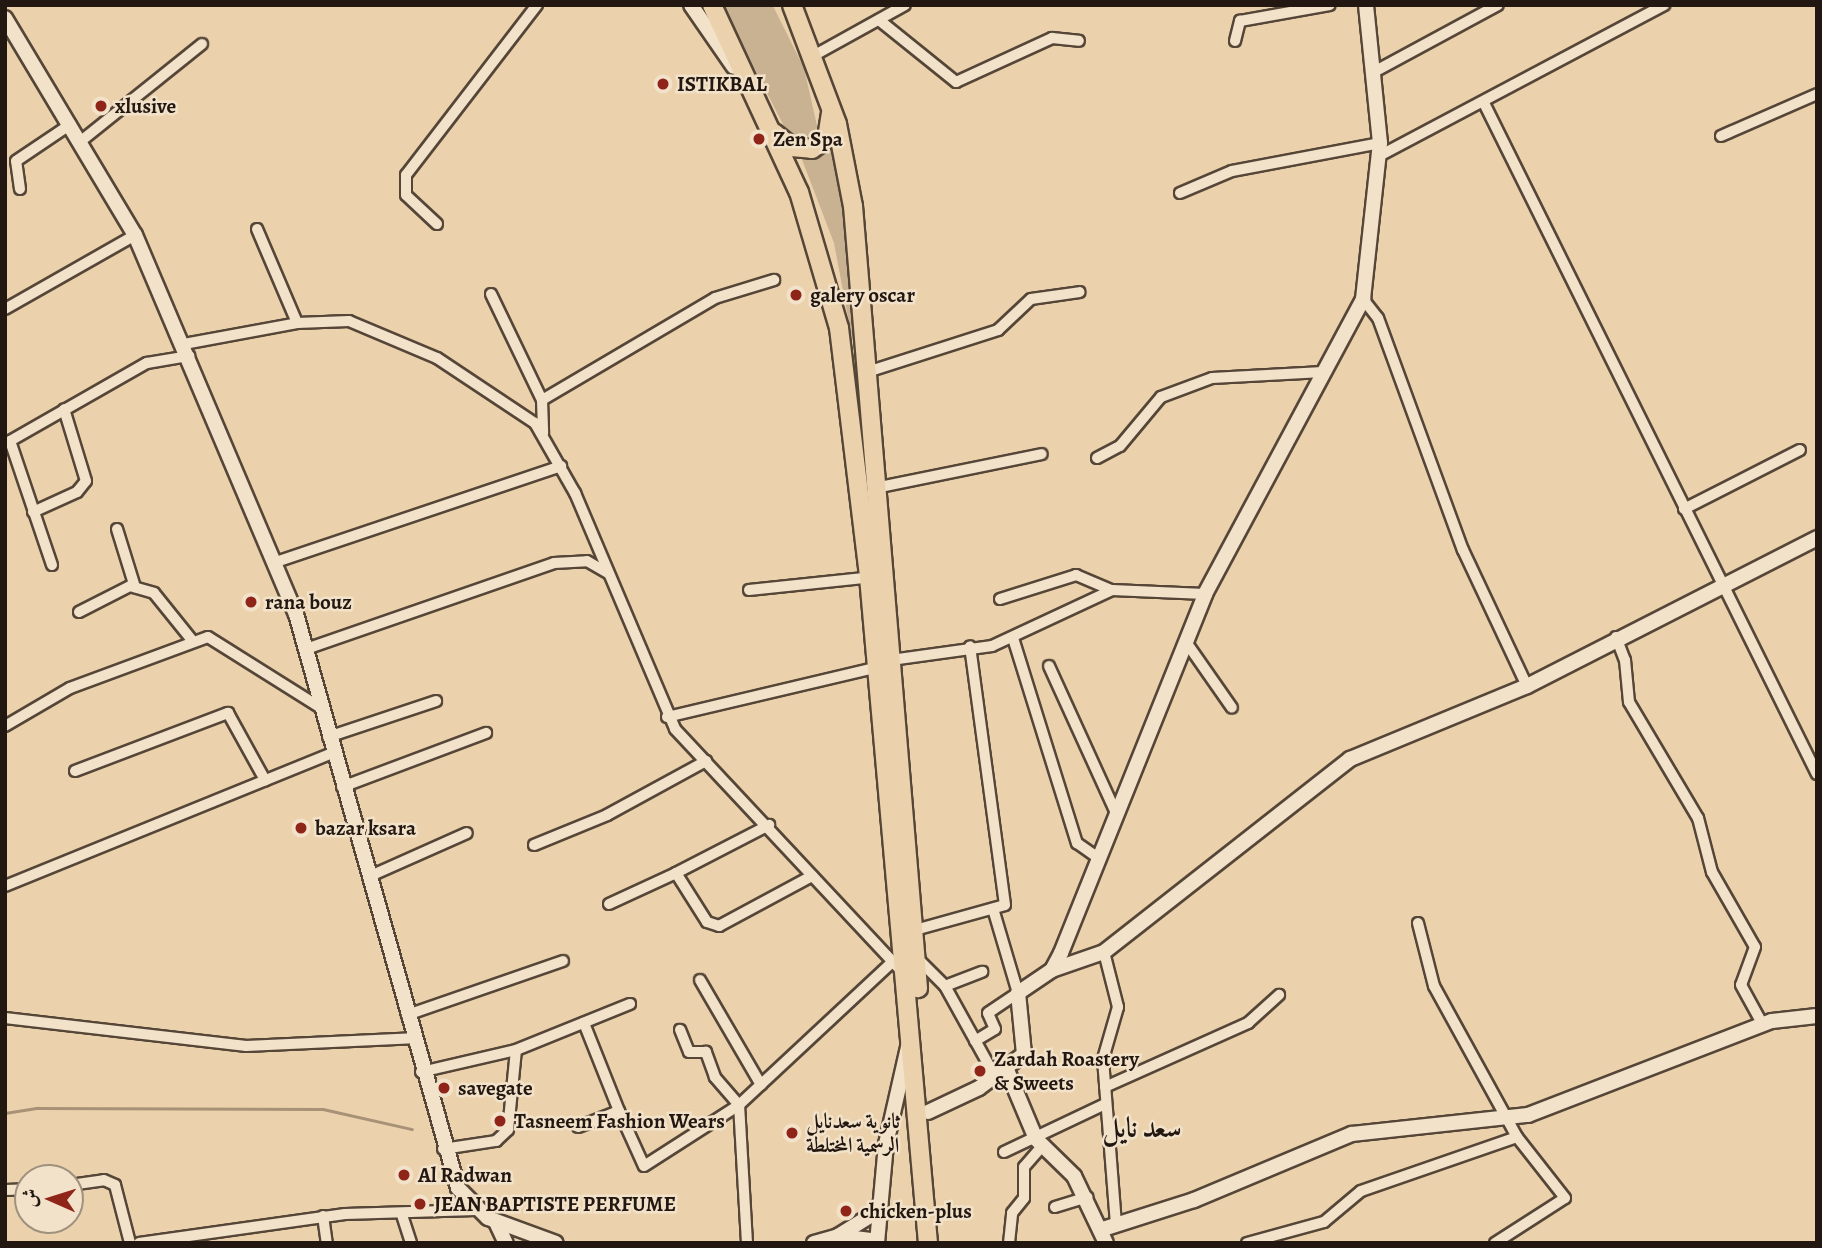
<!DOCTYPE html>
<html>
<head>
<meta charset="utf-8">
<style>
  body { margin:0 }
  #map { position:relative; width:1822px; height:1248px; overflow:hidden; background:#ebd2ac; font-family:Alegreya,Amiri,serif }
  div>[style] { position:absolute }
  [style*='--x'] { left:calc(var(--x)*1px); top:calc(var(--y)*1px); width:calc(var(--w)*1px); rotate:calc(var(--a)*1deg) }
  .green>* { inset:0; background:#c9b292 }
  .stream>* { height:2.5px; margin:-1.25px; padding:0 1.25px; transform-origin:1.25px; border-radius:1.25px; background:#a79277 }
  .roads { filter:drop-shadow(2px 0 #554638) drop-shadow(-2px 0 #554638) drop-shadow(0 2px #554638) drop-shadow(0 -2px #554638) }
  .street>* { height:10px; margin:-5px; padding:0 5px; transform-origin:5px; border-radius:5px; background:#f2e2c9 }
  .secondary>* { height:14px; margin:-7px; padding:0 7px; transform-origin:7px; border-radius:7px; background:#f2e2c9 }
  .highway>* { height:18px; margin:-9px; padding:0 9px; transform-origin:9px; border-radius:9px; background:#ebd2ac }
  .dots>* { width:19px; height:19px; translate:-50% -50%; box-sizing:border-box; border:4px solid #f2e2c9; border-radius:50% }
  span { translate:-50% -50%; white-space:nowrap; text-align:center; line-height:1.15; -webkit-text-stroke:5px #f2e2c9; paint-order:stroke }
  .poi-label { font-size:21px; color:#231711; font-weight:700 }
  .left { translate:0 -50%; text-align:left }
  .district-label { font-size:28px; color:#231711; font-weight:700 }
  .frame { position:absolute; inset:0; border:7px solid #231711; pointer-events:none }
  .north { position:absolute; left:14px; top:1164px; width:70px; height:70px; box-sizing:border-box; background:#f2e2c9; border:2px solid #9f917f; border-radius:50%; rotate:273deg; font-size:19px; font-weight:700; line-height:28px; text-align:center; color:#231711 }
  .north::after { content:''; display:block; margin:auto; width:24px; height:32px; background:#8f2418; clip-path:polygon(50% 0,100% 100%,50% 72%,0 100%) }
</style>
</head>
<body>
<div id="map">
  <div class="green">
    <div style="clip-path:polygon(722px 5px,773px 6px,804px 68px,820px 139px,799px 143px,788px 134px)"></div>
    <div style="clip-path:polygon(834px 140px,847px 205px,855px 354px,834px 243px,801px 157px,823px 153px)"></div>
  </div>
  <div class="stream">
    <div style="--x:5;--y:1113;--w:33;--a:-9"></div>
    <div style="--x:38;--y:1108;--w:285;--a:0.2"></div>
    <div style="--x:323;--y:1109;--w:91;--a:12.7"></div>
  </div>
  <div class="roads">
    <div class="street">
      <div style="--x:879;--y:20;--w:99;--a:38.8"></div>
      <div style="--x:956;--y:82;--w:106;--a:-24.6"></div>
      <div style="--x:1052;--y:38;--w:27;--a:6"></div>
      <div style="--x:1235;--y:41;--w:21;--a:-76"></div>
      <div style="--x:1240;--y:21;--w:91;--a:-10.1"></div>
      <div style="--x:813;--y:56;--w:105;--a:-29"></div>
      <div style="--x:1372;--y:73;--w:143;--a:-28.4"></div>
      <div style="--x:1484;--y:103;--w:749;--a:63.61"></div>
      <div style="--x:1721;--y:136;--w:105;--a:-23.6"></div>
      <div style="--x:81;--y:141;--w:155;--a:-38.7"></div>
      <div style="--x:1379;--y:156;--w:323;--a:-27.9"></div>
      <div style="--x:20;--y:189;--w:28;--a:-98"></div>
      <div style="--x:16;--y:161;--w:66;--a:-33.9"></div>
      <div style="--x:1180;--y:193;--w:56;--a:-22.9"></div>
      <div style="--x:1232;--y:171;--w:151;--a:-10.7"></div>
      <div style="--x:437;--y:224;--w:42;--a:-136.9"></div>
      <div style="--x:406;--y:195;--w:20;--a:-90"></div>
      <div style="--x:406;--y:175;--w:215;--a:-52.4"></div>
      <div style="--x:257;--y:229;--w:102;--a:66.9"></div>
      <div style="--x:491;--y:294;--w:118;--a:64.3"></div>
      <div style="--x:542;--y:400;--w:33;--a:88"></div>
      <div style="--x:1363;--y:299;--w:24;--a:52"></div>
      <div style="--x:1378;--y:318;--w:247;--a:69.9"></div>
      <div style="--x:1463;--y:550;--w:150;--a:64.8"></div>
      <div style="--x:5;--y:309;--w:150;--a:-29.6"></div>
      <div style="--x:184;--y:344;--w:115;--a:-10.5"></div>
      <div style="--x:297;--y:323;--w:52;--a:-2.2"></div>
      <div style="--x:349;--y:321;--w:95;--a:22.8"></div>
      <div style="--x:437;--y:358;--w:118;--a:33.6"></div>
      <div style="--x:535;--y:423;--w:81;--a:60.3"></div>
      <div style="--x:575;--y:493;--w:256;--a:67"></div>
      <div style="--x:675;--y:729;--w:337;--a:46.9"></div>
      <div style="--x:864;--y:373;--w:141;--a:-17.8"></div>
      <div style="--x:998;--y:330;--w:45;--a:-43.2"></div>
      <div style="--x:1031;--y:299;--w:49;--a:-8.1"></div>
      <div style="--x:542;--y:400;--w:201;--a:-30.5"></div>
      <div style="--x:715;--y:298;--w:62;--a:-17"></div>
      <div style="--x:1097;--y:458;--w:26;--a:-28"></div>
      <div style="--x:1120;--y:446;--w:64;--a:-50.1"></div>
      <div style="--x:1161;--y:397;--w:54;--a:-20.4"></div>
      <div style="--x:1212;--y:378;--w:111;--a:-3.1"></div>
      <div style="--x:875;--y:488;--w:170;--a:-11.5"></div>
      <div style="--x:1684;--y:509;--w:130;--a:-27"></div>
      <div style="--x:33;--y:512;--w:48;--a:-24.4"></div>
      <div style="--x:77;--y:492;--w:14;--a:-51"></div>
      <div style="--x:86;--y:481;--w:75;--a:-107"></div>
      <div style="--x:117;--y:529;--w:61;--a:72.8"></div>
      <div style="--x:276;--y:562;--w:301;--a:-18.6"></div>
      <div style="--x:52;--y:565;--w:131;--a:-108.7"></div>
      <div style="--x:10;--y:441;--w:158;--a:-29.7"></div>
      <div style="--x:147;--y:363;--w:43;--a:-9.5"></div>
      <div style="--x:749;--y:590;--w:125;--a:-6"></div>
      <div style="--x:1000;--y:599;--w:80;--a:-17.5"></div>
      <div style="--x:1076;--y:575;--w:39;--a:23"></div>
      <div style="--x:79;--y:612;--w:57;--a:-27"></div>
      <div style="--x:130;--y:586;--w:25;--a:16"></div>
      <div style="--x:154;--y:593;--w:59;--a:51.2"></div>
      <div style="--x:1616;--y:637;--w:25;--a:69"></div>
      <div style="--x:1625;--y:660;--w:42;--a:84.6"></div>
      <div style="--x:1629;--y:702;--w:135;--a:59.3"></div>
      <div style="--x:1698;--y:818;--w:56;--a:75.5"></div>
      <div style="--x:1712;--y:872;--w:86;--a:60.2"></div>
      <div style="--x:1755;--y:947;--w:40;--a:110.2"></div>
      <div style="--x:1741;--y:985;--w:46;--a:61.2"></div>
      <div style="--x:1013;--y:638;--w:215;--a:72.7"></div>
      <div style="--x:1077;--y:843;--w:28;--a:35"></div>
      <div style="--x:1186;--y:642;--w:80;--a:55.1"></div>
      <div style="--x:306;--y:649;--w:262;--a:-19.1"></div>
      <div style="--x:554;--y:563;--w:33;--a:-3"></div>
      <div style="--x:587;--y:561;--w:24;--a:30"></div>
      <div style="--x:891;--y:660;--w:102;--a:-7.9"></div>
      <div style="--x:992;--y:646;--w:132;--a:-25"></div>
      <div style="--x:1112;--y:590;--w:93;--a:2.5"></div>
      <div style="--x:1049;--y:666;--w:164;--a:65.5"></div>
      <div style="--x:667;--y:717;--w:217;--a:-13.3"></div>
      <div style="--x:5;--y:726;--w:75;--a:-30.3"></div>
      <div style="--x:70;--y:688;--w:147;--a:-20.3"></div>
      <div style="--x:208;--y:637;--w:133;--a:32.1"></div>
      <div style="--x:328;--y:737;--w:114;--a:-18.4"></div>
      <div style="--x:75;--y:771;--w:164;--a:-20.8"></div>
      <div style="--x:228;--y:713;--w:77;--a:61.1"></div>
      <div style="--x:342;--y:787;--w:154;--a:-20.6"></div>
      <div style="--x:534;--y:845;--w:79;--a:-22.3"></div>
      <div style="--x:607;--y:815;--w:113;--a:-28.6"></div>
      <div style="--x:676;--y:873;--w:105;--a:-27.3"></div>
      <div style="--x:368;--y:877;--w:108;--a:-24"></div>
      <div style="--x:5;--y:886;--w:354;--a:-22.1"></div>
      <div style="--x:609;--y:904;--w:74;--a:-24.8"></div>
      <div style="--x:676;--y:873;--w:58;--a:57.7"></div>
      <div style="--x:707;--y:922;--w:13;--a:18"></div>
      <div style="--x:719;--y:926;--w:106;--a:-28.3"></div>
      <div style="--x:915;--y:930;--w:93;--a:-15.5"></div>
      <div style="--x:1005;--y:905;--w:261;--a:-97.7"></div>
      <div style="--x:1104;--y:952;--w:57;--a:75.7"></div>
      <div style="--x:1118;--y:1007;--w:54;--a:106.1"></div>
      <div style="--x:1103;--y:1059;--w:167;--a:85.5"></div>
      <div style="--x:918;--y:959;--w:38;--a:45"></div>
      <div style="--x:945;--y:986;--w:105;--a:61"></div>
      <div style="--x:700;--y:980;--w:121;--a:59.8"></div>
      <div style="--x:945;--y:986;--w:40;--a:-21"></div>
      <div style="--x:407;--y:1015;--w:165;--a:-19.1"></div>
      <div style="--x:5;--y:1018;--w:243;--a:6.6"></div>
      <div style="--x:246;--y:1046;--w:167;--a:-2.7"></div>
      <div style="--x:975;--y:1041;--w:23;--a:-31"></div>
      <div style="--x:995;--y:1029;--w:17;--a:-114"></div>
      <div style="--x:988;--y:1013;--w:36;--a:-34"></div>
      <div style="--x:1018;--y:993;--w:84;--a:-106.5"></div>
      <div style="--x:421;--y:1072;--w:98;--a:-13"></div>
      <div style="--x:516;--y:1050;--w:123;--a:-22"></div>
      <div style="--x:1105;--y:1087;--w:157;--a:-24.1"></div>
      <div style="--x:1248;--y:1023;--w:42;--a:-42.1"></div>
      <div style="--x:619;--y:1111;--w:60;--a:65.6"></div>
      <div style="--x:644;--y:1166;--w:113;--a:-32.7"></div>
      <div style="--x:739;--y:1105;--w:37;--a:-131"></div>
      <div style="--x:715;--y:1077;--w:27;--a:-110"></div>
      <div style="--x:706;--y:1052;--w:17;--a:180"></div>
      <div style="--x:689;--y:1052;--w:24;--a:-112"></div>
      <div style="--x:578;--y:1127;--w:44;--a:-21.3"></div>
      <div style="--x:619;--y:1111;--w:95;--a:-111.7"></div>
      <div style="--x:443;--y:1149;--w:54;--a:-8.6"></div>
      <div style="--x:496;--y:1141;--w:16;--a:-43"></div>
      <div style="--x:508;--y:1130;--w:80;--a:-84.3"></div>
      <div style="--x:1004;--y:1152;--w:112;--a:-25.4"></div>
      <div style="--x:70;--y:1185;--w:34;--a:-8"></div>
      <div style="--x:104;--y:1180;--w:12;--a:24"></div>
      <div style="--x:115;--y:1185;--w:60;--a:75.5"></div>
      <div style="--x:5;--y:1190;--w:23;--a:-2"></div>
      <div style="--x:1055;--y:1207;--w:34;--a:-17"></div>
      <div style="--x:402;--y:1215;--w:29;--a:72"></div>
      <div style="--x:323;--y:1216;--w:27;--a:82"></div>
      <div style="--x:139;--y:1243;--w:208;--a:-8"></div>
      <div style="--x:345;--y:1214;--w:131;--a:-1.7"></div>
      <div style="--x:747;--y:1243;--w:138;--a:-93.3"></div>
      <div style="--x:739;--y:1105;--w:207;--a:-43"></div>
      <div style="--x:1009;--y:1243;--w:30;--a:-84"></div>
      <div style="--x:1012;--y:1213;--w:19;--a:-51"></div>
      <div style="--x:1024;--y:1198;--w:31;--a:-90"></div>
      <div style="--x:1024;--y:1167;--w:29;--a:-49"></div>
      <div style="--x:1247;--y:1243;--w:80;--a:-15.3"></div>
      <div style="--x:1324;--y:1222;--w:48;--a:-40"></div>
      <div style="--x:1361;--y:1191;--w:165;--a:-19.1"></div>
      <div style="--x:1517;--y:1137;--w:172;--a:-118.8"></div>
      <div style="--x:1434;--y:986;--w:65;--a:-104.3"></div>
      <div style="--x:1495;--y:1243;--w:83;--a:-32.7"></div>
      <div style="--x:1565;--y:1198;--w:78;--a:-128.2"></div>
    </div>
    <div class="secondary">
      <div style="--x:691;--y:5;--w:75;--a:55.3"></div>
      <div style="--x:5;--y:18;--w:253;--a:59.1"></div>
      <div style="--x:135;--y:235;--w:412;--a:67"></div>
      <div style="--x:296;--y:614;--w:596;--a:74.24"></div>
      <div style="--x:458;--y:1188;--w:42;--a:45"></div>
      <div style="--x:488;--y:1218;--w:72;--a:20.2"></div>
      <div style="--x:1052;--y:970;--w:55;--a:-19.1"></div>
      <div style="--x:1104;--y:952;--w:313;--a:-38.1"></div>
      <div style="--x:1350;--y:759;--w:191;--a:-22.4"></div>
      <div style="--x:1527;--y:686;--w:326;--a:-27"></div>
      <div style="--x:1007;--y:1070;--w:75;--a:67.2"></div>
      <div style="--x:1036;--y:1139;--w:53;--a:44.2"></div>
      <div style="--x:1074;--y:1176;--w:74;--a:64.5"></div>
      <div style="--x:928;--y:1112;--w:56;--a:-25.2"></div>
      <div style="--x:979;--y:1088;--w:56;--a:-37.1"></div>
      <div style="--x:1024;--y:1054;--w:61;--a:-95.6"></div>
      <div style="--x:1018;--y:993;--w:41;--a:-34.1"></div>
      <div style="--x:1052;--y:970;--w:19;--a:-62"></div>
      <div style="--x:1061;--y:953;--w:387;--a:-68.1"></div>
      <div style="--x:1205;--y:594;--w:335;--a:-61.8"></div>
      <div style="--x:1363;--y:299;--w:157;--a:-83.8"></div>
      <div style="--x:1380;--y:143;--w:139;--a:-95.8"></div>
      <div style="--x:496;--y:1222;--w:23;--a:65"></div>
      <div style="--x:1103;--y:1229;--w:96;--a:-17.7"></div>
      <div style="--x:1194;--y:1200;--w:171;--a:-22.7"></div>
      <div style="--x:1352;--y:1134;--w:177;--a:-6.2"></div>
      <div style="--x:1528;--y:1115;--w:261;--a:-21.1"></div>
      <div style="--x:1772;--y:1021;--w:45;--a:-6.3"></div>
      <div style="--x:838;--y:1236;--w:39;--a:7"></div>
      <div style="--x:814;--y:1243;--w:25;--a:-16"></div>
      <div style="--x:838;--y:1236;--w:47;--a:-32"></div>
      <div style="--x:877;--y:1243;--w:99;--a:-84.8"></div>
      <div style="--x:886;--y:1144;--w:104;--a:-77.2"></div>
    </div>
    <div class="highway">
      <div style="--x:712;--y:5;--w:206;--a:65.1"></div>
      <div style="--x:799;--y:192;--w:142;--a:73.6"></div>
      <div style="--x:839;--y:328;--w:251;--a:83.1"></div>
      <div style="--x:869;--y:577;--w:669;--a:84.94"></div>
      <div style="--x:792;--y:5;--w:127;--a:69.3"></div>
      <div style="--x:837;--y:124;--w:84;--a:79"></div>
      <div style="--x:853;--y:206;--w:785;--a:85.25"></div>
      <div style="--x:774;--y:133;--w:22;--a:39"></div>
      <div style="--x:791;--y:147;--w:21;--a:5"></div>
      <div style="--x:812;--y:149;--w:19;--a:-36"></div>
      <div style="--x:827;--y:138;--w:24;--a:-81"></div>
    </div>
  </div>
  <div class="dots">
    <div style="left:663px;top:84px;background:#8f2418"></div>
    <div style="left:101px;top:106px;background:#8f2418"></div>
    <div style="left:759px;top:139px;background:#8f2418"></div>
    <div style="left:796px;top:295px;background:#8f2418"></div>
    <div style="left:251px;top:602px;background:#8f2418"></div>
    <div style="left:301px;top:828px;background:#8f2418"></div>
    <div style="left:980px;top:1071px;background:#8f2418"></div>
    <div style="left:444px;top:1088px;background:#8f2418"></div>
    <div style="left:500px;top:1121px;background:#8f2418"></div>
    <div style="left:792px;top:1133px;background:#8f2418"></div>
    <div style="left:404px;top:1175px;background:#8f2418"></div>
    <div style="left:420px;top:1204px;background:#8f2418"></div>
    <div style="left:846px;top:1211px;background:#8f2418"></div>
  </div>
  <div class="poi-label">
    <span class="left" style="left:677px;top:84px">ISTIKBAL</span>
    <span class="left" style="left:115px;top:106px">xlusive</span>
    <span class="left" style="left:773px;top:139px">Zen Spa</span>
    <span class="left" style="left:810px;top:295px">galery oscar</span>
    <span class="left" style="left:265px;top:602px">rana bouz</span>
    <span class="left" style="left:315px;top:828px">bazar ksara</span>
    <span class="left" style="left:994px;top:1071px">Zardah Roastery<br>&amp; Sweets</span>
    <span class="left" style="left:458px;top:1088px">savegate</span>
    <span class="left" style="left:514px;top:1121px">Tasneem Fashion Wears</span>
    <span class="left" style="left:806px;top:1133px">ثانوية سعدنايل<br>الرسمية المختلطة</span>
    <span class="left" style="left:418px;top:1175px">Al Radwan</span>
    <span class="left" style="left:434px;top:1204px">JEAN BAPTISTE PERFUME</span>
    <span class="left" style="left:860px;top:1211px">chicken-plus</span>
  </div>
  <div class="district-label">
    <span style="left:1142px;top:1128px">سعد نايل</span>
  </div>
  <div class="frame"></div>
  <div class="north">ش</div>
</div>
</body>
</html>
